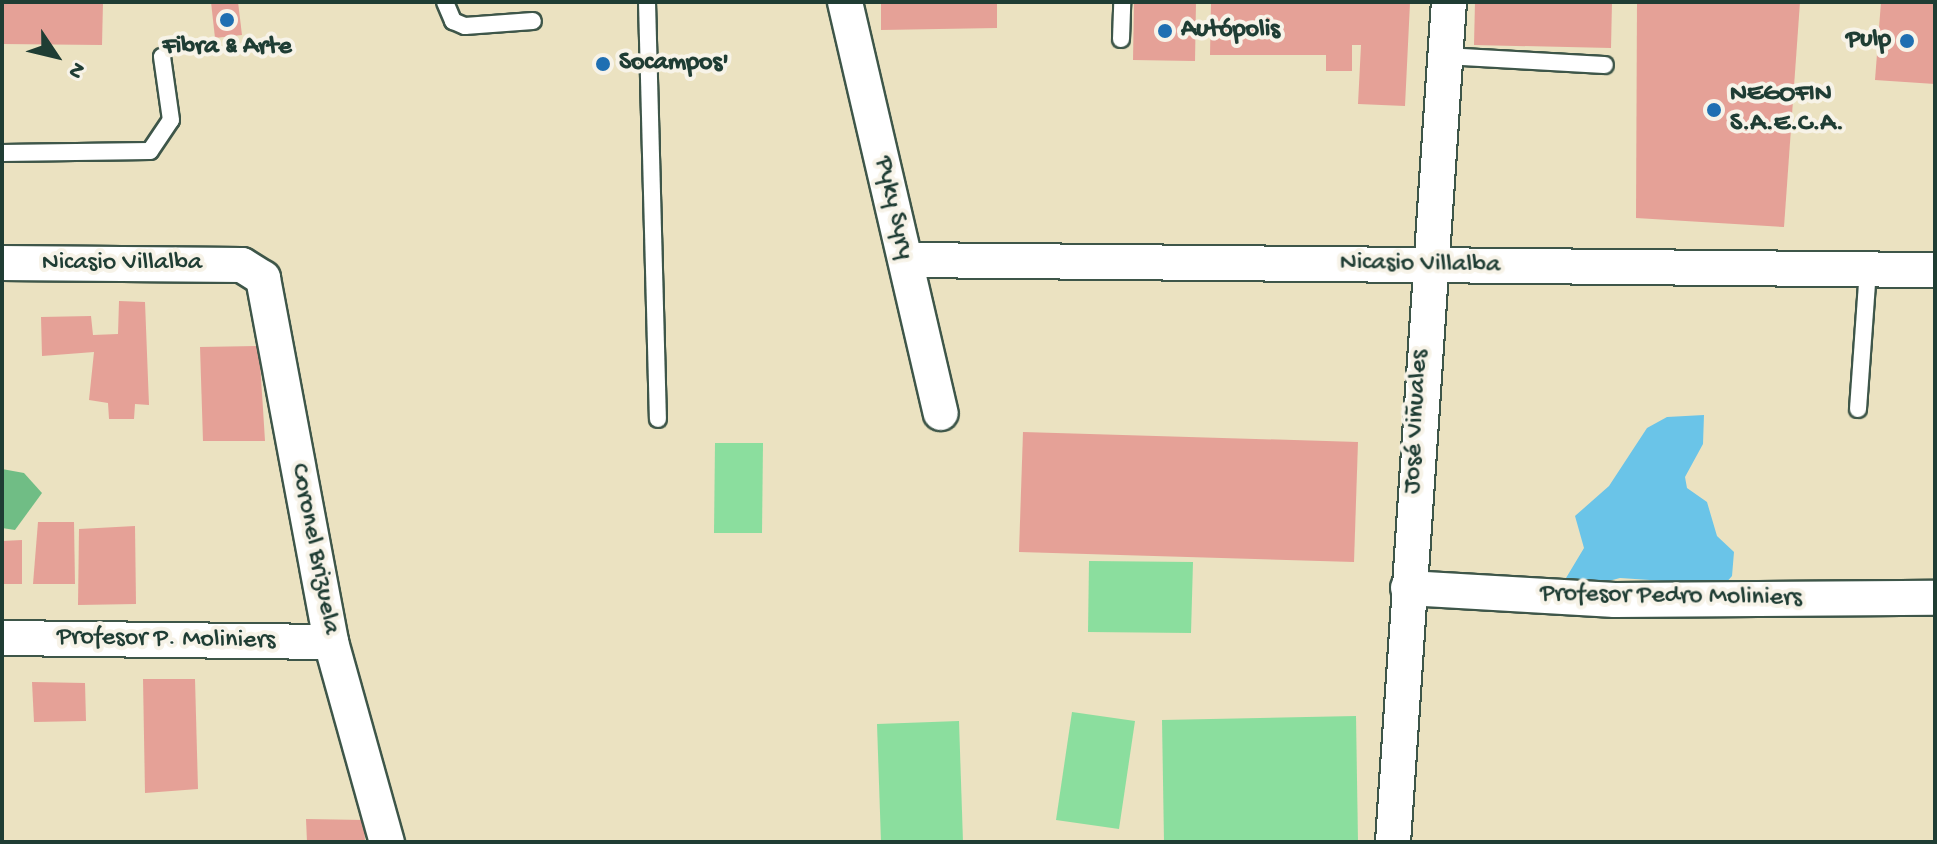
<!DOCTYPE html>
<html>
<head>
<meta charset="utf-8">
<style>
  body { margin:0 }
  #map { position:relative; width:1937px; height:844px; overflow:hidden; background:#ebe2c1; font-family:"Gochi Hand",sans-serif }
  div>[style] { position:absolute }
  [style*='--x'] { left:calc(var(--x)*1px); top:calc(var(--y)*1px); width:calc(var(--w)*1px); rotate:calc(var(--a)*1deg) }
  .green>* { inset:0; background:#8bde9e }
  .forest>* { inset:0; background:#70bd85 }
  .water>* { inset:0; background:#6ac4e8 }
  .building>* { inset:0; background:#e5a197 }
  .roads { filter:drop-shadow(2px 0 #3e5649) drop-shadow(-2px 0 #3e5649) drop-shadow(0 2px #3e5649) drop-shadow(0 -2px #3e5649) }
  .service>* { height:16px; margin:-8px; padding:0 8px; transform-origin:8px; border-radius:8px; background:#fff }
  .minor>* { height:34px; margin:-17px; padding:0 17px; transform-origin:17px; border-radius:17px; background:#fff }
  .dots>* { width:22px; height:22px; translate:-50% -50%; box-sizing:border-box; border:4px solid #f7f3e8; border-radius:50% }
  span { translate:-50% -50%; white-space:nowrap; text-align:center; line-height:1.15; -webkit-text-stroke:8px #f7f3e8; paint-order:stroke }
  .poi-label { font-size:26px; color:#1f3d34; font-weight:700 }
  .left { translate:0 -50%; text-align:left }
  .right { translate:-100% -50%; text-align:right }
  .street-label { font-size:26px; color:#1f3d34 }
  .frame { position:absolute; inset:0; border:4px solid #1f3d34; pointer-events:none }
  .north { position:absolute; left:16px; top:16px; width:80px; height:80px; -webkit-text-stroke:6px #f7f3e8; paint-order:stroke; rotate:125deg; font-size:22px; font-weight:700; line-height:32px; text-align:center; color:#1f3d34 }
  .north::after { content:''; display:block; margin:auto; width:28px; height:36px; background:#1f3d34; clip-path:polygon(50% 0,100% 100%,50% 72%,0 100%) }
</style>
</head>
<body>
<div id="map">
  <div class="green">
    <div style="clip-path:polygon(715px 443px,763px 443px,762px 533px,714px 533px)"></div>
    <div style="clip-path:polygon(1089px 561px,1193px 562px,1191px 633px,1088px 632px)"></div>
    <div style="clip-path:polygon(1072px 712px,1135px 721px,1119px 829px,1056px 820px)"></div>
    <div style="clip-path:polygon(1356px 716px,1358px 842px,1164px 842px,1162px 720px)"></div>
    <div style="clip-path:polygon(959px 721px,963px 842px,881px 842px,877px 724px)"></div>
  </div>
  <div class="forest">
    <div style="clip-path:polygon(2px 469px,24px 473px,42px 493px,15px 530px,2px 528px)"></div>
  </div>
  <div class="water">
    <div style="clip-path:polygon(1704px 415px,1703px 444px,1685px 477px,1687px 488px,1707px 502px,1717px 536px,1734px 552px,1732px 576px,1724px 585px,1620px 578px,1571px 591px,1566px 578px,1584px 548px,1575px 516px,1609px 486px,1647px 428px,1667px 417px)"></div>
  </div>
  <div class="building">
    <div style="clip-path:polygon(2px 2px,103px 2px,102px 45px,2px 44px)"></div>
    <div style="clip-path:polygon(211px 2px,238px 2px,242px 35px,215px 38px)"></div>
    <div style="clip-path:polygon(881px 2px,997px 2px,997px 28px,881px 30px)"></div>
    <div style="clip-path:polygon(1134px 2px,1196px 2px,1195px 61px,1133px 60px)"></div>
    <div style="clip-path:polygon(1211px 2px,1410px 3px,1405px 106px,1358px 104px,1361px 45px,1352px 45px,1352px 71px,1326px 71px,1326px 55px,1210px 55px)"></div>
    <div style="clip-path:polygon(1475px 2px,1612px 2px,1611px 48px,1474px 45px)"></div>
    <div style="clip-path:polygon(1637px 2px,1800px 2px,1784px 227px,1636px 218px)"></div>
    <div style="clip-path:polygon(1881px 2px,1935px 3px,1935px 84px,1875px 80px)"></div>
    <div style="clip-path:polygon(119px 301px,145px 302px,149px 405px,135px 404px,134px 419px,109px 419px,108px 403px,89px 400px,94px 352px,42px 356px,41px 317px,91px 316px,93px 335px,118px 334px)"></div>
    <div style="clip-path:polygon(259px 346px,265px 441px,203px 441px,200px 347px)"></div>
    <div style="clip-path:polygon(1023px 432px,1358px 442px,1354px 562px,1019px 552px)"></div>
    <div style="clip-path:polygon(38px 522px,74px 522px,75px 584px,33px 584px)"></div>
    <div style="clip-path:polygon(135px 526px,136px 604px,78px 605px,79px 529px)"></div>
    <div style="clip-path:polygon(22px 540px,22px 584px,2px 584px,2px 541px)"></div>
    <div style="clip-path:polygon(143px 679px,195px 679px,198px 789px,145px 793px)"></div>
    <div style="clip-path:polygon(32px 682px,85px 683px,86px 721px,34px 722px)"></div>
    <div style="clip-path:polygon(306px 819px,364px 820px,365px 842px,307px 842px)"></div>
  </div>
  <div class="roads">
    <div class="service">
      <div style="--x:445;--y:2;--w:21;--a:67"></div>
      <div style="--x:453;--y:21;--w:13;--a:23"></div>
      <div style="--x:465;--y:26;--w:68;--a:-4.2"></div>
      <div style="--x:647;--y:2;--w:417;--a:88.5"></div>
      <div style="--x:1121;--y:39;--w:37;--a:-88"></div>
      <div style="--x:1444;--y:56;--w:161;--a:3.2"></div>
      <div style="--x:2;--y:153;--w:148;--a:-0.8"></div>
      <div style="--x:150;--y:151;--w:37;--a:-56"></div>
      <div style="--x:171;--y:120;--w:64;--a:-98.1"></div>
      <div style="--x:1858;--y:409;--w:139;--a:-85.9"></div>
    </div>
    <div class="minor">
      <div style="--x:845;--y:2;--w:422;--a:76.9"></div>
      <div style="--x:906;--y:260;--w:1029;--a:0.56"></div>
      <div style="--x:2;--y:263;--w:240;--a:0.5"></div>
      <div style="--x:242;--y:265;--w:25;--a:32"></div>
      <div style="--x:263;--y:278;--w:370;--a:79.4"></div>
      <div style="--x:331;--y:642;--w:208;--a:74.4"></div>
      <div style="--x:1408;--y:588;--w:207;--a:3.3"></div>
      <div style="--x:1615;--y:600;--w:320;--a:-0.4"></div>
      <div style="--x:2;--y:638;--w:329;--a:0.7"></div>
      <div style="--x:1393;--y:842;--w:842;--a:-86.19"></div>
    </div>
  </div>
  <div class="dots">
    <div style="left:227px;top:20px;background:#1f6fb2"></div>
    <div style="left:1165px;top:31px;background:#1f6fb2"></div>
    <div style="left:1907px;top:41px;background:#1f6fb2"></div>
    <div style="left:603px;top:64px;background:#1f6fb2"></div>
    <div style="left:1714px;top:110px;background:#1f6fb2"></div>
  </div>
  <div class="poi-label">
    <span class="left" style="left:1181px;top:31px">Autópolis</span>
    <span class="right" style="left:1891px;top:41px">Pulp</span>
    <span style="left:227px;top:48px">Fibra &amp; Arte</span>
    <span class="left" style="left:619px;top:64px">Socampos'</span>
    <span class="left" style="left:1730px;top:110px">NEGOFIN<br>S.A.E.C.A.</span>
  </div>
  <div class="street-label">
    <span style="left:893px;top:208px;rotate:77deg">Pyky Syry</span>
    <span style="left:122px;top:264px">Nicasio Villalba</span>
    <span style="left:1420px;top:265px;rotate:1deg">Nicasio Villalba</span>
    <span style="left:1417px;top:422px;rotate:-87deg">José Viñuales</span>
    <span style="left:314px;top:549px;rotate:79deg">Coronel Brizuela</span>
    <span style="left:1671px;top:597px;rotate:1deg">Profesor Pedro Moliniers</span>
    <span style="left:166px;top:640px;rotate:1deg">Profesor P. Moliniers</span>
  </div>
  <div class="frame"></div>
  <div class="north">N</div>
</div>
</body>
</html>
